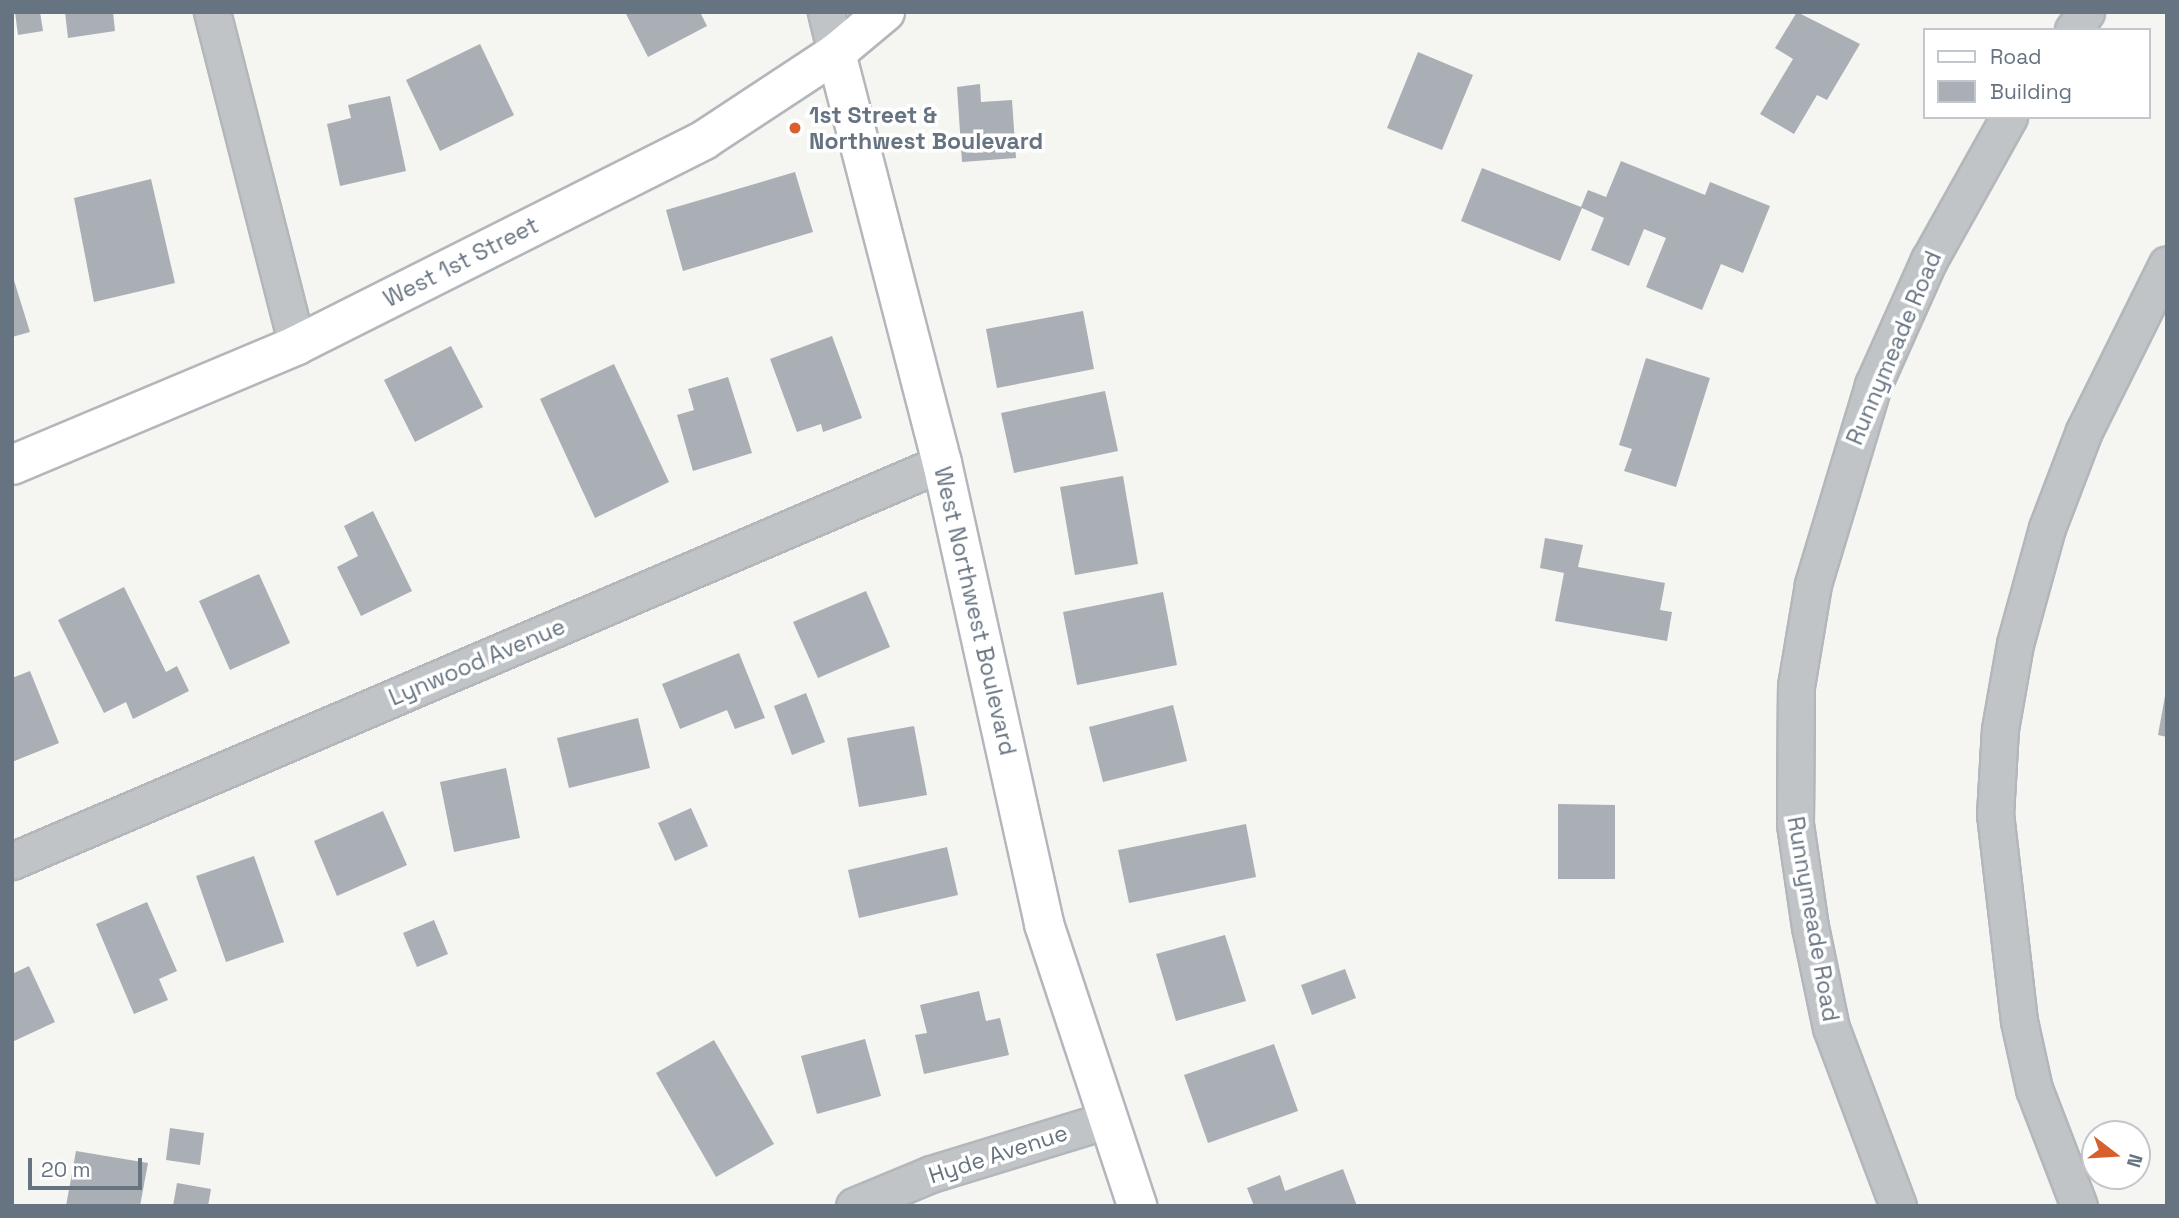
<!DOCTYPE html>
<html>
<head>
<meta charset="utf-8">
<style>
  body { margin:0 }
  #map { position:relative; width:2179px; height:1218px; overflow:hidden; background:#f5f5f2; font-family:"Space Grotesk",sans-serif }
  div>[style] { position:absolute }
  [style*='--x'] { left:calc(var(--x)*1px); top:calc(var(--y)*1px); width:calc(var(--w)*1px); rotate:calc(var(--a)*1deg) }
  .building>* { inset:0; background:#a9afb5 }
  .roads { filter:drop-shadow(2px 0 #b3b7bb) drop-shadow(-2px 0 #b3b7bb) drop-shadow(0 2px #b3b7bb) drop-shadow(0 -2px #b3b7bb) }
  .street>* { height:35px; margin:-17.5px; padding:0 17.5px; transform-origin:17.5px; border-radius:17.5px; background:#c0c4c7 }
  .secondary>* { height:38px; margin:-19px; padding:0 19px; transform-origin:19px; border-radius:19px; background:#fff }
  .dots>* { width:19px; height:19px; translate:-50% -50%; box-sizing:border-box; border:4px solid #fff; border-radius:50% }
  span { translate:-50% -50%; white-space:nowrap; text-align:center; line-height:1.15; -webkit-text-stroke:7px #fff; paint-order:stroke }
  .poi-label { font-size:23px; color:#667381; font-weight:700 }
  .left { translate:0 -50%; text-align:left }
  .street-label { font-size:23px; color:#667381 }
  .frame { position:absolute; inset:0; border:14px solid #667381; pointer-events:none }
  .legend { position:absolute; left:1923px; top:28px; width:228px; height:91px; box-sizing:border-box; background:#fff; border:2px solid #c2c7cd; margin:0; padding:9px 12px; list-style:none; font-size:21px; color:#667381 }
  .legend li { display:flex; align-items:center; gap:14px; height:35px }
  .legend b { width:35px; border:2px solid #c2c7cd }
  .north { position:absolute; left:2081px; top:1120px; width:70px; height:70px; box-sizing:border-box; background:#fff; border:2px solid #c2c7cd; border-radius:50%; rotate:107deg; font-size:19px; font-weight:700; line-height:28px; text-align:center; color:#667381 }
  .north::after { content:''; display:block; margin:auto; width:24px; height:32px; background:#d8602e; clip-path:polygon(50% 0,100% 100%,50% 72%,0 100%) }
  .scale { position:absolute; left:28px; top:1158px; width:114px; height:32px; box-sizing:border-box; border:4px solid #667381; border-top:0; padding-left:9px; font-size:21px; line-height:24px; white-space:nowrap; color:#667381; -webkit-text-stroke:5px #fff; paint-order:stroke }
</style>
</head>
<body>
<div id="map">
  <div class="building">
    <div style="clip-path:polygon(15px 12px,40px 12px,43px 31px,18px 35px)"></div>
    <div style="clip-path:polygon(65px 12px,113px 12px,115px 31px,68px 38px)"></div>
    <div style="clip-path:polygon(625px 12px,700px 12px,707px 26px,648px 57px)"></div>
    <div style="clip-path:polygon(1797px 12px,1860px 44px,1827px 100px,1817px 95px,1794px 134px,1760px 114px,1793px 59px,1775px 48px)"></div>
    <div style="clip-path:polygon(480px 44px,514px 115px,440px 151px,406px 80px)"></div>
    <div style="clip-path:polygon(1418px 52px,1473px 75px,1442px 150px,1387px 128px)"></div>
    <div style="clip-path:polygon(980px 84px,981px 102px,1012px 100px,1016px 158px,962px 162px,957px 87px)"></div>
    <div style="clip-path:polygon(390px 96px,406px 171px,340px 186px,327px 124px,351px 118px,348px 105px)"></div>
    <div style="clip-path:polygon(1621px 161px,1705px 195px,1710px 182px,1770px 206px,1743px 273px,1721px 264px,1702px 310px,1646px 287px,1666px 238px,1644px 229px,1629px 266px,1591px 250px,1604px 218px,1582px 208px,1560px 261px,1461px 221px,1482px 168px,1581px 207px,1588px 190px,1606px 197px)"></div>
    <div style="clip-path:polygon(795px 172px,813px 232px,683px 271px,666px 210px)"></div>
    <div style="clip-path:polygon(151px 179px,175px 283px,94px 302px,74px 198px)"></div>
    <div style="clip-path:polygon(12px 274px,30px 332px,12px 337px)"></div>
    <div style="clip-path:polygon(1083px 311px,1094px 369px,997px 388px,986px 329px)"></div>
    <div style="clip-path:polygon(832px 336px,862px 418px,823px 432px,821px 424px,797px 432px,770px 359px)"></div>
    <div style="clip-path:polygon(451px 346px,483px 407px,415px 442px,384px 380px)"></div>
    <div style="clip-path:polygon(1646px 358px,1710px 378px,1676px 487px,1624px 471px,1632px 449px,1619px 445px)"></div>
    <div style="clip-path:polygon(614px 364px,669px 482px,595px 518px,540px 399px)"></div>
    <div style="clip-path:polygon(728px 377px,752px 453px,693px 471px,677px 415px,694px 410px,688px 389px)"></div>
    <div style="clip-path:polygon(1105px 391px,1118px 451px,1014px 473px,1001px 413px)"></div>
    <div style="clip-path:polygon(1123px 476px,1138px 564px,1075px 575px,1060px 487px)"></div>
    <div style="clip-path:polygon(373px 511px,412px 591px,361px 616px,337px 567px,358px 556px,344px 526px)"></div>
    <div style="clip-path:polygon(1545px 538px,1583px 545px,1578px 567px,1665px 583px,1660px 610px,1672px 612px,1667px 641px,1555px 621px,1564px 573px,1540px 568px)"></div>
    <div style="clip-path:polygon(259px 574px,290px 643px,230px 670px,199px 601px)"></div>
    <div style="clip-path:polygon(124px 587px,166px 672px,177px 666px,189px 691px,133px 719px,126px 702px,104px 713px,58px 620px)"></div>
    <div style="clip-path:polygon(866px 591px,890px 647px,818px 678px,793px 622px)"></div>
    <div style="clip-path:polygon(1163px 592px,1177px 665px,1077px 685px,1063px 612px)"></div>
    <div style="clip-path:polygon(739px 653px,765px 718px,735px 729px,727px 710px,680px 729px,662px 684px)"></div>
    <div style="clip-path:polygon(30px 671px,59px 743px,12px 762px,12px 678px)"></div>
    <div style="clip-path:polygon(806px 693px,825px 742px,792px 755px,774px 706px)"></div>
    <div style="clip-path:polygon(2165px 696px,2167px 696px,2167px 737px,2158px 735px)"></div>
    <div style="clip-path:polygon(1173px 705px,1187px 761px,1103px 782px,1089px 727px)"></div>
    <div style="clip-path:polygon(638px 718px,650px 768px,569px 788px,557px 738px)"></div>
    <div style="clip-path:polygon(914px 726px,927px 795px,859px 807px,847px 738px)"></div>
    <div style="clip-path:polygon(506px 768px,520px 838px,454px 852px,440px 782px)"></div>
    <div style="clip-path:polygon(1558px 804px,1615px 805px,1615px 879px,1558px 879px)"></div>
    <div style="clip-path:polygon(691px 808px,708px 846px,675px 861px,658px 823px)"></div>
    <div style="clip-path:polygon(383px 811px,407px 865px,337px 896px,314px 841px)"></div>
    <div style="clip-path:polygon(1246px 824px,1256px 877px,1129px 903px,1118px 850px)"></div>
    <div style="clip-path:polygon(947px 847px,958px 895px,859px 918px,848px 870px)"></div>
    <div style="clip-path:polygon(254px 856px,284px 942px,226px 962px,196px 876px)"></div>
    <div style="clip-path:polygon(147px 902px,177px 971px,159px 979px,168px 1000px,134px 1014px,96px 924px)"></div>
    <div style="clip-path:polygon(434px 920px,448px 954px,417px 967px,403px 933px)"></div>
    <div style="clip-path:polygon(1225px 935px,1246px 1001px,1176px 1021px,1156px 954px)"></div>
    <div style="clip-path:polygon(29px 966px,55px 1022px,12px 1042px,12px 974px)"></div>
    <div style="clip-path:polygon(1345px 969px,1356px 998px,1312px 1015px,1301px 985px)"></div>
    <div style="clip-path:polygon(979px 991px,986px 1021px,1000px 1018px,1009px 1055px,924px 1074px,915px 1035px,927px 1033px,920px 1005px)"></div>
    <div style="clip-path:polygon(865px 1039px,881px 1096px,817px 1114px,801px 1056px)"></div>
    <div style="clip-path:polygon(714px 1040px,774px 1144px,716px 1177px,656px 1073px)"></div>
    <div style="clip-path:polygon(1274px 1044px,1298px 1111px,1208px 1143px,1184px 1075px)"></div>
    <div style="clip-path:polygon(170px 1128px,204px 1133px,200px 1165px,166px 1160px)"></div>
    <div style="clip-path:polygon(76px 1151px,148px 1163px,140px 1206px,66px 1206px)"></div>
    <div style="clip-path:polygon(1343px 1169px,1357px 1206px,1254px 1206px,1247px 1188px,1280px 1175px,1285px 1191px)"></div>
    <div style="clip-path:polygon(177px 1183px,211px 1189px,208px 1206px,173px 1206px)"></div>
  </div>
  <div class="roads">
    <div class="street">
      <div style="--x:212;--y:12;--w:344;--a:75.7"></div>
      <div style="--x:826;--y:12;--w:42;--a:76.3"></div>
      <div style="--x:2073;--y:30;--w:22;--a:-54"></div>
      <div style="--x:12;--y:861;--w:1012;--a:-23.17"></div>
      <div style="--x:854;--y:1206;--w:83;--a:-22.6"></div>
      <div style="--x:931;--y:1174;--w:181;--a:-17"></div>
      <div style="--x:1898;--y:1206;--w:190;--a:-110.6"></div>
      <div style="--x:1831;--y:1028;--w:103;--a:-101.7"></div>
      <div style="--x:1810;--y:927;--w:104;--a:-98.3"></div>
      <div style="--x:1795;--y:824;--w:138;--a:-89.6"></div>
      <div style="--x:1796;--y:686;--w:103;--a:-80.5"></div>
      <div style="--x:1813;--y:584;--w:208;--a:-73.2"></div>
      <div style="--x:1873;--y:385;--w:137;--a:-65.9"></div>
      <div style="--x:1929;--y:260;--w:164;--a:-60.8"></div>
      <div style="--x:2079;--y:1206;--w:125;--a:-111"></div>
      <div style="--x:2034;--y:1089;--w:70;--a:-102.4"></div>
      <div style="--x:2019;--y:1021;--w:207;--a:-96.6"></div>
      <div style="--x:1995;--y:815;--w:86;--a:-86.7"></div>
      <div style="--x:2000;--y:729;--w:86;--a:-80"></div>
      <div style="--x:2015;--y:644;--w:120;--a:-74.6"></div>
      <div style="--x:2047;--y:528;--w:104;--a:-69.1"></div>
      <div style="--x:2084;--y:431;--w:186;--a:-63.6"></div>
    </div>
    <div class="secondary">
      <div style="--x:836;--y:53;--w:423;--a:75.5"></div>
      <div style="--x:942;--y:463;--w:472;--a:77.5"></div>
      <div style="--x:1044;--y:924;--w:297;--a:71.7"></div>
      <div style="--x:12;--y:465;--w:309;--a:-22.8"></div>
      <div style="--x:297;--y:345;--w:456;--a:-26.7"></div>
      <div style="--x:704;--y:140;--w:158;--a:-33.4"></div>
      <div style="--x:836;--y:53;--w:64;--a:-39.9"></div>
    </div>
  </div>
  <div class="dots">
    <div style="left:795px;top:128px;background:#d8602e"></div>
  </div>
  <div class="poi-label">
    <span class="left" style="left:809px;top:128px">1st Street &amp;<br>Northwest Boulevard</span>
  </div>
  <div class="street-label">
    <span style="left:461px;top:262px;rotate:-27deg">West 1st Street</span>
    <span style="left:1894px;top:348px;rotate:-67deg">Runnymeade Road</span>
    <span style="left:975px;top:611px;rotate:77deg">West Northwest Boulevard</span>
    <span style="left:477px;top:662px;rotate:-23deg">Lynwood Avenue</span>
    <span style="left:1813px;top:919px;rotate:80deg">Runnymeade Road</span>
    <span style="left:998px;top:1154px;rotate:-18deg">Hyde Avenue</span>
  </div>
  <div class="frame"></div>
  <ul class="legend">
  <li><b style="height:9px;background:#fff"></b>Road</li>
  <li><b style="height:19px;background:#a9afb5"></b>Building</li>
  </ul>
  <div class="north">N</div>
  <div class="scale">20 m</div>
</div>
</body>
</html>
